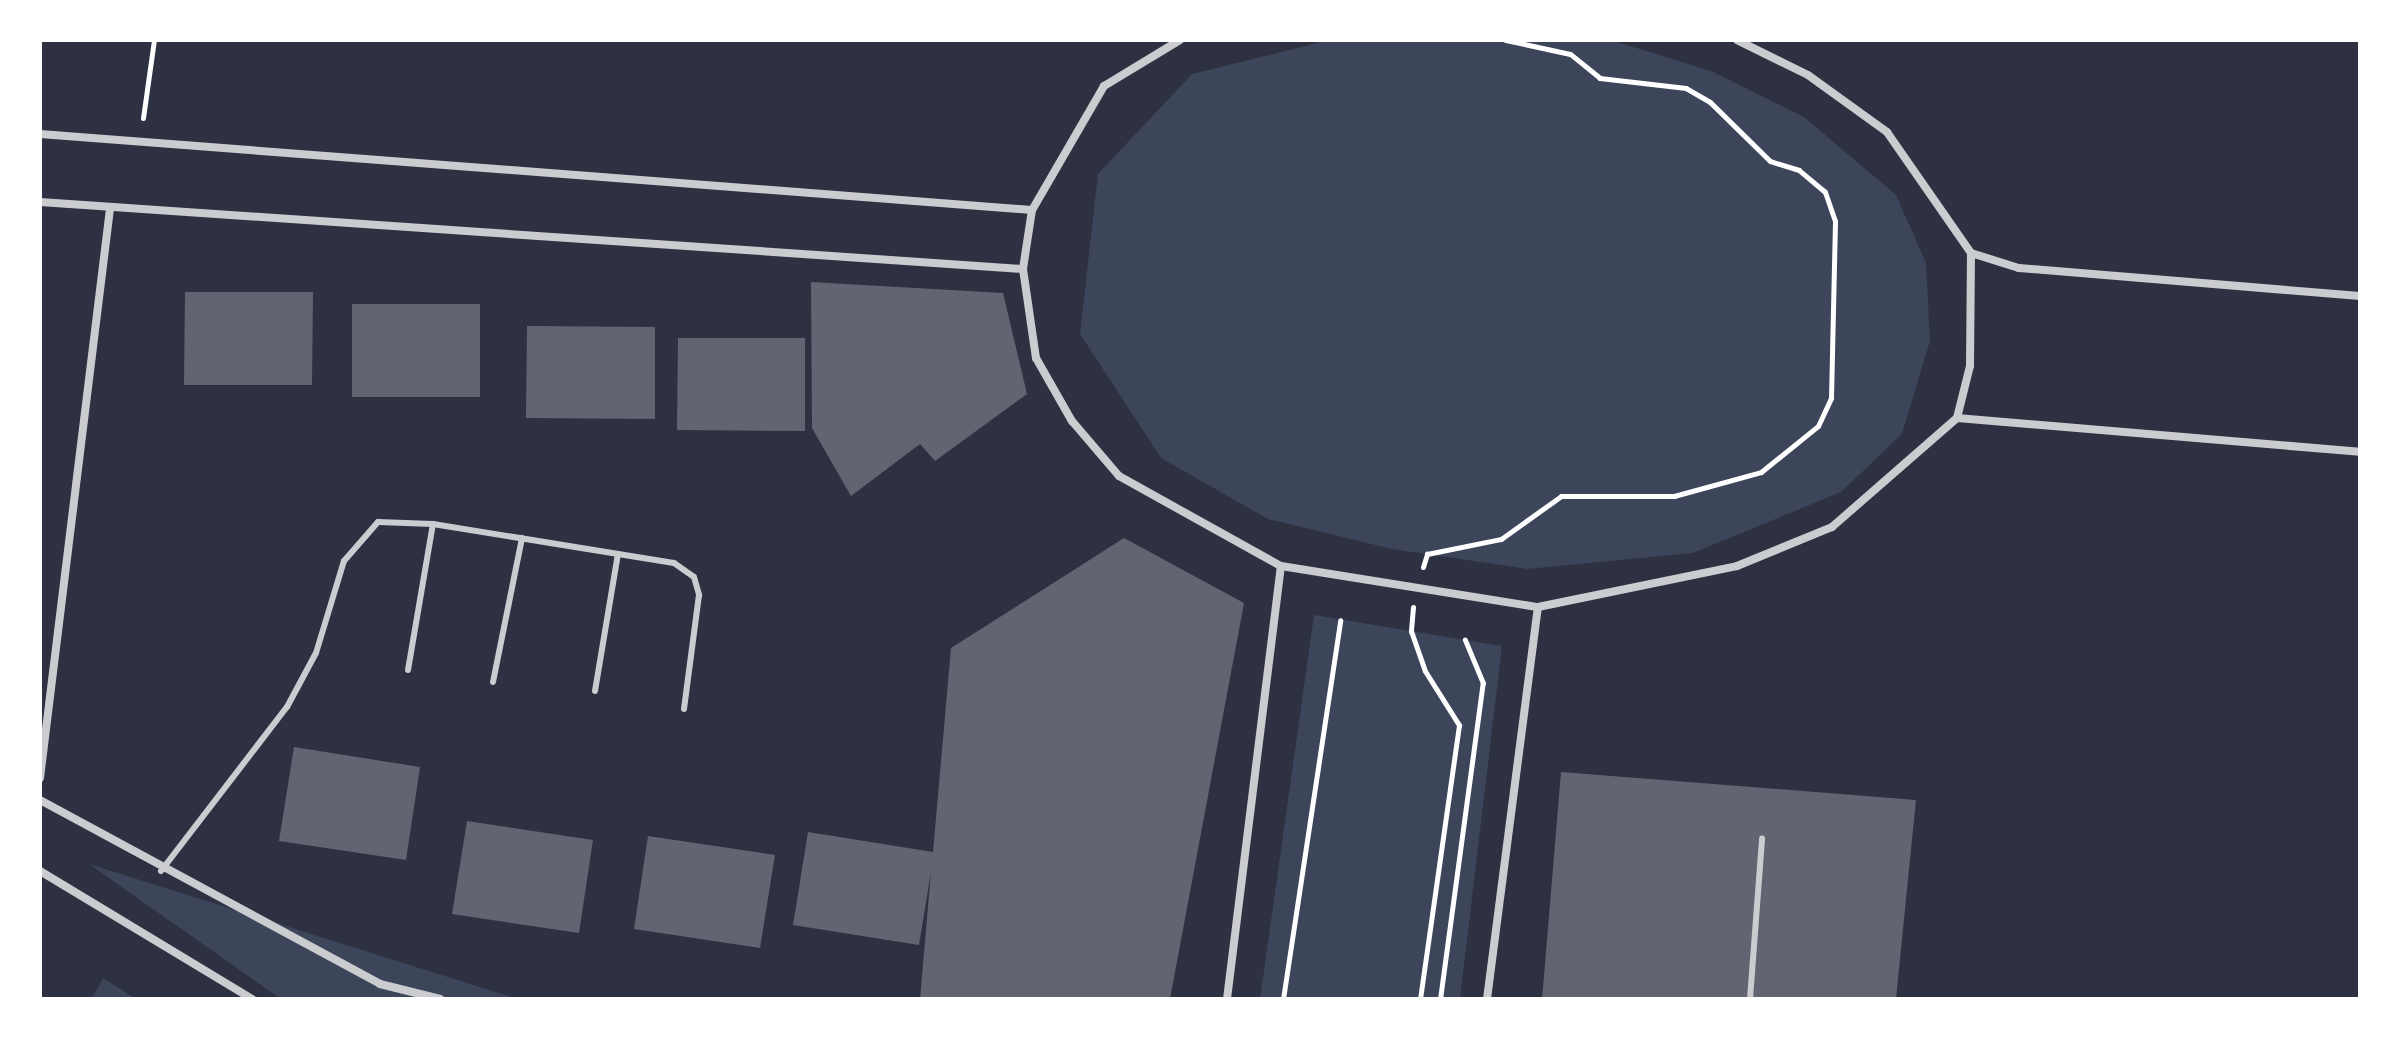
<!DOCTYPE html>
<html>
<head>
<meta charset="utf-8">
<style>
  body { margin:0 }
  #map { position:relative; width:2400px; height:1039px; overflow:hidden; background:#2d3142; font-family:"Space Grotesk",sans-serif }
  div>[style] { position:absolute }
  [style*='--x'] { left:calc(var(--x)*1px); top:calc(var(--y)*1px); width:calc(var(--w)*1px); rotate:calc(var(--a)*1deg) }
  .green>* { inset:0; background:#3c4559 }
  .building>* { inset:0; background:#626471 }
  .path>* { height:5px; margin:-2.5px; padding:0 2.5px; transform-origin:2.5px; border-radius:2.5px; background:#fff }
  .service>* { height:6px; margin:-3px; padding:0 3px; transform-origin:3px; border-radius:3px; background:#caccd0 }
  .minor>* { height:8px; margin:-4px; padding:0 4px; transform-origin:4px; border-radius:4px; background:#caccd0 }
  span { translate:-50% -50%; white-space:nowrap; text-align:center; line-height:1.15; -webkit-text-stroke:8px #fff; paint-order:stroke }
  .frame { position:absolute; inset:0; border:42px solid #fff; pointer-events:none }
</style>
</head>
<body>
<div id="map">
  <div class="green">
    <div style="clip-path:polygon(1329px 40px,1611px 40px,1711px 71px,1804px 117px,1896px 195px,1926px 263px,1930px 341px,1902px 434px,1841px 492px,1693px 553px,1527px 569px,1392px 549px,1268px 519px,1161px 458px,1080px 334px,1098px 174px,1192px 74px)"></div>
    <div style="clip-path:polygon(1314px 615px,1502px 646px,1460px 999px,1260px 999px)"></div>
    <div style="clip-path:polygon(89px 864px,518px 999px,281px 999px)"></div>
    <div style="clip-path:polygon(103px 978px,136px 999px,92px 999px)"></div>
  </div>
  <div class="building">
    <div style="clip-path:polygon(811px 282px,1003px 293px,1027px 394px,935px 461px,920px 444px,851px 496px,812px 428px)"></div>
    <div style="clip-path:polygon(185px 292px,313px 292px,312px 385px,184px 385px)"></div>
    <div style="clip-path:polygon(352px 304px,480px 304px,480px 397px,352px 397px)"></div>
    <div style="clip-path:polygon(527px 326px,655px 327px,655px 419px,526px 418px)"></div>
    <div style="clip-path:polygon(678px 338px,805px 338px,805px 431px,677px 430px)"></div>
    <div style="clip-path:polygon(1124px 538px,1244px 603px,1170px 999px,920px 999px,931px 872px,919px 945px,793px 925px,808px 832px,933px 852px,951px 648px)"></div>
    <div style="clip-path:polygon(294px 747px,420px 767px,406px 860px,279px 841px)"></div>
    <div style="clip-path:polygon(1561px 772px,1916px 800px,1896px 999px,1542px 999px)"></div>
    <div style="clip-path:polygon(467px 821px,593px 840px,579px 933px,452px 914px)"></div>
    <div style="clip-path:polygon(648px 836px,775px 855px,760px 948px,634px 929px)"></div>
  </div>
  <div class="path">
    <div style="--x:143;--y:118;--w:79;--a:-82"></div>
    <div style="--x:1423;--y:567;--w:14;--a:-73"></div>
    <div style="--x:1427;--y:554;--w:76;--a:-11.5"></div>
    <div style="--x:1501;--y:539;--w:74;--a:-35.6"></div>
    <div style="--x:1561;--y:496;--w:113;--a:0"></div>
    <div style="--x:1674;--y:496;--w:90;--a:-15.4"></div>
    <div style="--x:1761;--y:472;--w:73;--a:-38.9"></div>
    <div style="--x:1818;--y:426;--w:31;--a:-65"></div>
    <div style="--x:1831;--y:398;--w:177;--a:-88.7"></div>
    <div style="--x:1835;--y:221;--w:31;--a:-109"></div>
    <div style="--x:1825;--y:192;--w:34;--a:-140"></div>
    <div style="--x:1799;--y:170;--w:30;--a:-163"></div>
    <div style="--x:1770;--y:161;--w:84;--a:-135.5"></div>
    <div style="--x:1710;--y:102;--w:28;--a:-150"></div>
    <div style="--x:1686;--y:88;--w:87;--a:-173.4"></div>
    <div style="--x:1600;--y:78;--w:38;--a:-141"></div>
    <div style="--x:1570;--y:54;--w:66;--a:-167.7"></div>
    <div style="--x:1413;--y:607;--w:24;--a:95"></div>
    <div style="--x:1411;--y:631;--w:42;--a:70.7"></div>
    <div style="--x:1425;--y:671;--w:64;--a:57.8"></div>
    <div style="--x:1459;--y:725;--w:277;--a:98.1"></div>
    <div style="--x:1283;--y:999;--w:383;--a:-81.4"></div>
    <div style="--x:1440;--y:999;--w:319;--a:-82.3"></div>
    <div style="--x:1483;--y:683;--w:47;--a:-112.7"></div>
  </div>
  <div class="service">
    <div style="--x:408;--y:670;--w:148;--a:-80.3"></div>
    <div style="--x:493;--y:682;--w:147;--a:-78.6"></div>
    <div style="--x:595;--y:691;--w:139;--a:-80.5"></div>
    <div style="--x:161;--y:871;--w:207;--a:-52.5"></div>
    <div style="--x:287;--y:707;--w:61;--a:-61.8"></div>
    <div style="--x:316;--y:653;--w:96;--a:-73.1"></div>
    <div style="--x:344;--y:561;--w:52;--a:-48.9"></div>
    <div style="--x:378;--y:522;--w:55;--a:2.1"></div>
    <div style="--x:433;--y:524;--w:244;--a:9.2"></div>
    <div style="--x:674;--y:563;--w:24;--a:35"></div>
    <div style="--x:694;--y:577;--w:19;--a:74"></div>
    <div style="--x:699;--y:595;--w:115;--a:97.5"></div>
    <div style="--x:1750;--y:999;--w:161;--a:-85.7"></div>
  </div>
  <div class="minor">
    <div style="--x:1180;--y:40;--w:89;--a:148.8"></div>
    <div style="--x:1104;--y:86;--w:143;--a:120.1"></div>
    <div style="--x:1032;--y:210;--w:60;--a:98.7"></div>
    <div style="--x:1023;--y:269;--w:90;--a:81.7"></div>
    <div style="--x:1036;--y:358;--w:73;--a:60.3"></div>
    <div style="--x:1072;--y:421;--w:72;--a:49.5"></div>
    <div style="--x:1119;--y:476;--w:185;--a:29.1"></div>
    <div style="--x:1281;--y:566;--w:260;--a:9.1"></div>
    <div style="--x:1538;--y:607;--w:203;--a:-11.6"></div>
    <div style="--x:1737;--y:566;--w:103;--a:-22.3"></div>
    <div style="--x:1832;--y:527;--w:166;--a:-41.1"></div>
    <div style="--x:1957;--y:418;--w:54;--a:-76"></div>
    <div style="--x:1970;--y:366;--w:113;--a:-89.5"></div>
    <div style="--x:1971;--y:253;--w:147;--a:-124.8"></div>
    <div style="--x:1887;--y:132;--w:97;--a:-144.2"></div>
    <div style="--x:1808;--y:75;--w:79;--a:-153.8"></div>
    <div style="--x:40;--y:134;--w:995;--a:4.38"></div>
    <div style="--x:40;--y:202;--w:985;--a:3.9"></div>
    <div style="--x:1971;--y:253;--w:50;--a:17.4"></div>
    <div style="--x:2019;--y:268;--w:342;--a:4.7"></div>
    <div style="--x:1957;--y:418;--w:404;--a:4.8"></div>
    <div style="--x:40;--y:778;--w:573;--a:-82.99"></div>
    <div style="--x:40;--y:800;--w:387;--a:28.4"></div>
    <div style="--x:380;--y:984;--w:62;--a:14"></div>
    <div style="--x:40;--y:871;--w:248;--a:31.1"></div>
    <div style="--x:1227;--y:999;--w:436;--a:-82.9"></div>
    <div style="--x:1487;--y:999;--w:395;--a:-82.6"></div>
  </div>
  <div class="frame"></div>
</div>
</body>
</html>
